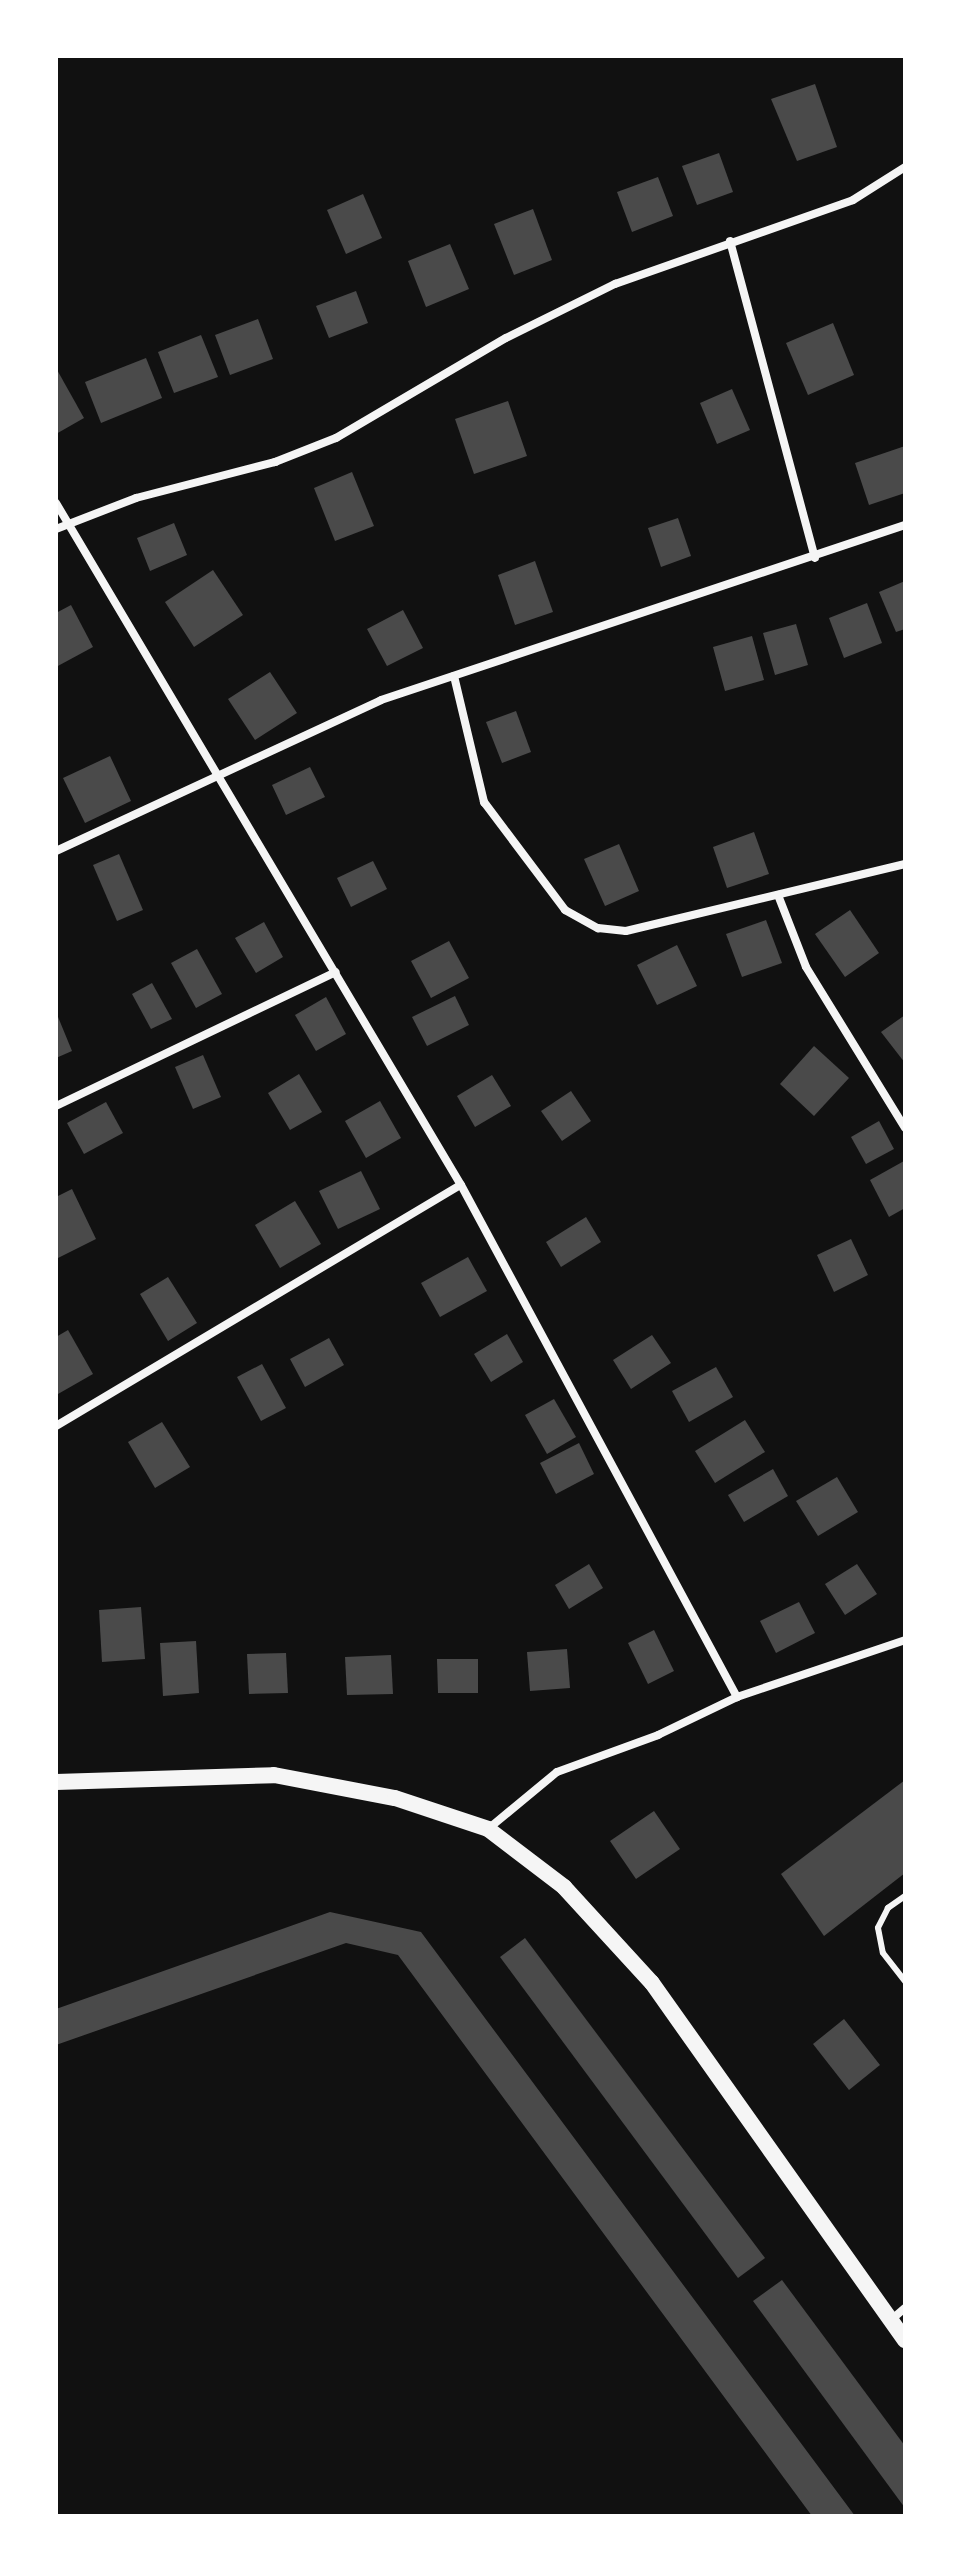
<!DOCTYPE html>
<html>
<head>
<meta charset="utf-8">
<style>
  body { margin:0 }
  #map { position:relative; width:961px; height:2572px; overflow:hidden; background:#111; font-family:Arial,sans-serif }
  div>[style] { position:absolute }
  [style*='--x'] { left:calc(var(--x)*1px); top:calc(var(--y)*1px); width:calc(var(--w)*1px); rotate:calc(var(--a)*1deg) }
  .building>* { inset:0; background:#4a4a4a }
  .service>* { height:6px; margin:-3px; padding:0 3px; transform-origin:3px; border-radius:3px; background:#f5f5f5 }
  .minor>* { height:8px; margin:-4px; padding:0 4px; transform-origin:4px; border-radius:4px; background:#f5f5f5 }
  .secondary>* { height:16px; margin:-8px; padding:0 8px; transform-origin:8px; border-radius:8px; background:#f5f5f5 }
  span { translate:-50% -50%; white-space:nowrap; text-align:center; line-height:1.15; -webkit-text-stroke:7px #fff; paint-order:stroke }
  .frame { position:absolute; inset:0; border:58px solid #fff; pointer-events:none }
</style>
</head>
<body>
<div id="map">
  <div class="building">
    <div style="clip-path:polygon(815px 84px,837px 147px,797px 161px,771px 99px)"></div>
    <div style="clip-path:polygon(719px 153px,733px 192px,697px 205px,682px 166px)"></div>
    <div style="clip-path:polygon(658px 177px,673px 216px,632px 232px,617px 192px)"></div>
    <div style="clip-path:polygon(363px 194px,382px 238px,346px 254px,327px 210px)"></div>
    <div style="clip-path:polygon(533px 209px,552px 260px,514px 275px,494px 224px)"></div>
    <div style="clip-path:polygon(450px 244px,469px 289px,426px 307px,408px 261px)"></div>
    <div style="clip-path:polygon(356px 291px,368px 323px,329px 338px,316px 306px)"></div>
    <div style="clip-path:polygon(258px 319px,273px 359px,230px 375px,215px 335px)"></div>
    <div style="clip-path:polygon(833px 323px,854px 375px,808px 395px,786px 343px)"></div>
    <div style="clip-path:polygon(201px 335px,218px 377px,174px 393px,158px 352px)"></div>
    <div style="clip-path:polygon(146px 358px,162px 398px,101px 423px,85px 382px)"></div>
    <div style="clip-path:polygon(56px 368px,84px 418px,56px 434px)"></div>
    <div style="clip-path:polygon(732px 389px,750px 430px,717px 444px,700px 403px)"></div>
    <div style="clip-path:polygon(508px 401px,527px 456px,474px 474px,455px 419px)"></div>
    <div style="clip-path:polygon(905px 446px,905px 493px,869px 505px,855px 463px)"></div>
    <div style="clip-path:polygon(352px 472px,374px 526px,335px 541px,314px 488px)"></div>
    <div style="clip-path:polygon(678px 518px,691px 556px,661px 567px,648px 528px)"></div>
    <div style="clip-path:polygon(174px 523px,187px 555px,150px 571px,137px 538px)"></div>
    <div style="clip-path:polygon(535px 561px,553px 612px,515px 625px,498px 575px)"></div>
    <div style="clip-path:polygon(213px 570px,243px 615px,194px 647px,165px 602px)"></div>
    <div style="clip-path:polygon(905px 581px,905px 629px,896px 632px,879px 592px)"></div>
    <div style="clip-path:polygon(867px 603px,882px 643px,844px 658px,829px 618px)"></div>
    <div style="clip-path:polygon(71px 605px,93px 647px,56px 667px,56px 613px)"></div>
    <div style="clip-path:polygon(403px 610px,423px 648px,387px 666px,367px 629px)"></div>
    <div style="clip-path:polygon(796px 624px,808px 665px,775px 675px,763px 633px)"></div>
    <div style="clip-path:polygon(752px 636px,764px 680px,725px 691px,713px 647px)"></div>
    <div style="clip-path:polygon(270px 672px,297px 713px,255px 740px,228px 699px)"></div>
    <div style="clip-path:polygon(516px 711px,531px 752px,502px 763px,486px 722px)"></div>
    <div style="clip-path:polygon(110px 756px,131px 801px,85px 823px,63px 778px)"></div>
    <div style="clip-path:polygon(310px 767px,325px 797px,286px 815px,272px 785px)"></div>
    <div style="clip-path:polygon(754px 832px,769px 874px,727px 888px,713px 847px)"></div>
    <div style="clip-path:polygon(619px 844px,639px 891px,605px 906px,584px 859px)"></div>
    <div style="clip-path:polygon(119px 854px,143px 910px,117px 921px,93px 865px)"></div>
    <div style="clip-path:polygon(373px 861px,387px 889px,351px 907px,337px 878px)"></div>
    <div style="clip-path:polygon(850px 910px,879px 953px,845px 977px,815px 934px)"></div>
    <div style="clip-path:polygon(766px 920px,782px 963px,742px 977px,726px 934px)"></div>
    <div style="clip-path:polygon(264px 922px,283px 957px,256px 973px,235px 938px)"></div>
    <div style="clip-path:polygon(449px 941px,469px 978px,431px 998px,411px 961px)"></div>
    <div style="clip-path:polygon(677px 945px,697px 986px,657px 1005px,637px 965px)"></div>
    <div style="clip-path:polygon(197px 949px,222px 994px,196px 1008px,171px 963px)"></div>
    <div style="clip-path:polygon(152px 983px,172px 1019px,151px 1029px,132px 994px)"></div>
    <div style="clip-path:polygon(455px 996px,469px 1025px,427px 1046px,412px 1017px)"></div>
    <div style="clip-path:polygon(326px 997px,346px 1034px,316px 1051px,295px 1015px)"></div>
    <div style="clip-path:polygon(56px 1012px,72px 1051px,56px 1058px)"></div>
    <div style="clip-path:polygon(905px 1015px,905px 1063px,881px 1032px)"></div>
    <div style="clip-path:polygon(814px 1046px,849px 1078px,814px 1116px,780px 1084px)"></div>
    <div style="clip-path:polygon(203px 1055px,221px 1097px,193px 1109px,175px 1067px)"></div>
    <div style="clip-path:polygon(299px 1074px,322px 1112px,290px 1130px,268px 1093px)"></div>
    <div style="clip-path:polygon(492px 1075px,511px 1106px,475px 1127px,457px 1096px)"></div>
    <div style="clip-path:polygon(571px 1091px,591px 1121px,562px 1141px,541px 1111px)"></div>
    <div style="clip-path:polygon(380px 1101px,401px 1138px,366px 1158px,345px 1121px)"></div>
    <div style="clip-path:polygon(106px 1102px,123px 1133px,84px 1154px,67px 1123px)"></div>
    <div style="clip-path:polygon(879px 1121px,894px 1149px,866px 1164px,851px 1137px)"></div>
    <div style="clip-path:polygon(904px 1161px,905px 1208px,889px 1217px,870px 1180px)"></div>
    <div style="clip-path:polygon(361px 1171px,380px 1209px,338px 1229px,319px 1191px)"></div>
    <div style="clip-path:polygon(72px 1189px,96px 1239px,56px 1259px,56px 1197px)"></div>
    <div style="clip-path:polygon(295px 1201px,321px 1244px,280px 1268px,255px 1225px)"></div>
    <div style="clip-path:polygon(586px 1217px,601px 1242px,561px 1267px,546px 1242px)"></div>
    <div style="clip-path:polygon(851px 1239px,868px 1275px,834px 1292px,817px 1255px)"></div>
    <div style="clip-path:polygon(468px 1257px,487px 1291px,440px 1317px,421px 1283px)"></div>
    <div style="clip-path:polygon(168px 1277px,197px 1323px,168px 1341px,140px 1294px)"></div>
    <div style="clip-path:polygon(68px 1330px,93px 1374px,58px 1394px,56px 1337px)"></div>
    <div style="clip-path:polygon(507px 1334px,523px 1362px,491px 1382px,474px 1354px)"></div>
    <div style="clip-path:polygon(652px 1335px,671px 1363px,631px 1389px,613px 1360px)"></div>
    <div style="clip-path:polygon(329px 1338px,344px 1365px,305px 1387px,290px 1359px)"></div>
    <div style="clip-path:polygon(262px 1364px,286px 1408px,261px 1421px,237px 1377px)"></div>
    <div style="clip-path:polygon(716px 1367px,733px 1397px,689px 1422px,672px 1391px)"></div>
    <div style="clip-path:polygon(554px 1399px,576px 1437px,547px 1454px,525px 1415px)"></div>
    <div style="clip-path:polygon(745px 1420px,765px 1452px,715px 1483px,695px 1451px)"></div>
    <div style="clip-path:polygon(162px 1422px,190px 1467px,155px 1488px,128px 1442px)"></div>
    <div style="clip-path:polygon(579px 1443px,594px 1474px,556px 1494px,540px 1463px)"></div>
    <div style="clip-path:polygon(773px 1469px,788px 1496px,744px 1522px,728px 1495px)"></div>
    <div style="clip-path:polygon(837px 1477px,858px 1512px,818px 1536px,796px 1501px)"></div>
    <div style="clip-path:polygon(589px 1564px,603px 1588px,569px 1609px,555px 1585px)"></div>
    <div style="clip-path:polygon(857px 1564px,877px 1594px,845px 1615px,825px 1584px)"></div>
    <div style="clip-path:polygon(799px 1602px,815px 1633px,776px 1653px,760px 1621px)"></div>
    <div style="clip-path:polygon(141px 1607px,145px 1659px,102px 1662px,99px 1610px)"></div>
    <div style="clip-path:polygon(654px 1630px,674px 1671px,648px 1684px,628px 1643px)"></div>
    <div style="clip-path:polygon(196px 1641px,199px 1693px,163px 1696px,160px 1643px)"></div>
    <div style="clip-path:polygon(567px 1649px,570px 1688px,530px 1691px,527px 1652px)"></div>
    <div style="clip-path:polygon(286px 1653px,288px 1693px,249px 1694px,247px 1654px)"></div>
    <div style="clip-path:polygon(391px 1655px,393px 1694px,347px 1695px,345px 1657px)"></div>
    <div style="clip-path:polygon(437px 1659px,478px 1659px,478px 1693px,438px 1693px)"></div>
    <div style="clip-path:polygon(905px 1780px,905px 1873px,824px 1936px,781px 1874px)"></div>
    <div style="clip-path:polygon(654px 1811px,680px 1849px,636px 1879px,610px 1841px)"></div>
    <div style="clip-path:polygon(330px 1912px,421px 1932px,855px 2516px,812px 2516px,398px 1955px,346px 1943px,56px 2045px,56px 2009px)"></div>
    <div style="clip-path:polygon(525px 1938px,765px 2258px,738px 2278px,500px 1957px)"></div>
    <div style="clip-path:polygon(844px 2019px,880px 2065px,849px 2090px,813px 2044px)"></div>
    <div style="clip-path:polygon(782px 2280px,905px 2446px,905px 2508px,753px 2301px)"></div>
  </div>
  <div class="service">
    <div style="--x:905;--y:1896;--w:21;--a:145"></div>
    <div style="--x:888;--y:1908;--w:22;--a:117"></div>
    <div style="--x:878;--y:1928;--w:25;--a:79"></div>
    <div style="--x:883;--y:1953;--w:36;--a:52"></div>
  </div>
  <div class="minor">
    <div style="--x:730;--y:241;--w:328;--a:75"></div>
    <div style="--x:56;--y:503;--w:793;--a:59.3"></div>
    <div style="--x:461;--y:1185;--w:582;--a:61.67"></div>
    <div style="--x:56;--y:529;--w:86;--a:-21.2"></div>
    <div style="--x:136;--y:498;--w:144;--a:-14.5"></div>
    <div style="--x:275;--y:462;--w:66;--a:-21.5"></div>
    <div style="--x:336;--y:438;--w:197;--a:-30.5"></div>
    <div style="--x:506;--y:338;--w:122;--a:-26.4"></div>
    <div style="--x:615;--y:284;--w:252;--a:-19.4"></div>
    <div style="--x:853;--y:200;--w:62;--a:-32.4"></div>
    <div style="--x:454;--y:676;--w:130;--a:76.6"></div>
    <div style="--x:484;--y:802;--w:135;--a:53.1"></div>
    <div style="--x:565;--y:910;--w:38;--a:29"></div>
    <div style="--x:598;--y:928;--w:28;--a:6"></div>
    <div style="--x:626;--y:931;--w:287;--a:-13.5"></div>
    <div style="--x:56;--y:851;--w:358;--a:-24.9"></div>
    <div style="--x:381;--y:700;--w:552;--a:-18.47"></div>
    <div style="--x:778;--y:895;--w:77;--a:68.7"></div>
    <div style="--x:806;--y:967;--w:189;--a:58.4"></div>
    <div style="--x:56;--y:1106;--w:310;--a:-25.6"></div>
    <div style="--x:56;--y:1426;--w:471;--a:-30.8"></div>
    <div style="--x:488;--y:1829;--w:89;--a:-39.6"></div>
    <div style="--x:557;--y:1772;--w:108;--a:-20.1"></div>
    <div style="--x:658;--y:1735;--w:88;--a:-25.7"></div>
    <div style="--x:737;--y:1697;--w:177;--a:-18.7"></div>
    <div style="--x:891;--y:2320;--w:18;--a:-41"></div>
  </div>
  <div class="secondary">
    <div style="--x:56;--y:1782;--w:218;--a:-1.8"></div>
    <div style="--x:274;--y:1775;--w:123;--a:10.8"></div>
    <div style="--x:395;--y:1798;--w:98;--a:18.4"></div>
    <div style="--x:488;--y:1829;--w:96;--a:37.3"></div>
    <div style="--x:564;--y:1887;--w:130;--a:47.5"></div>
    <div style="--x:652;--y:1983;--w:438;--a:54.7"></div>
  </div>
  <div class="frame"></div>
</div>
</body>
</html>
